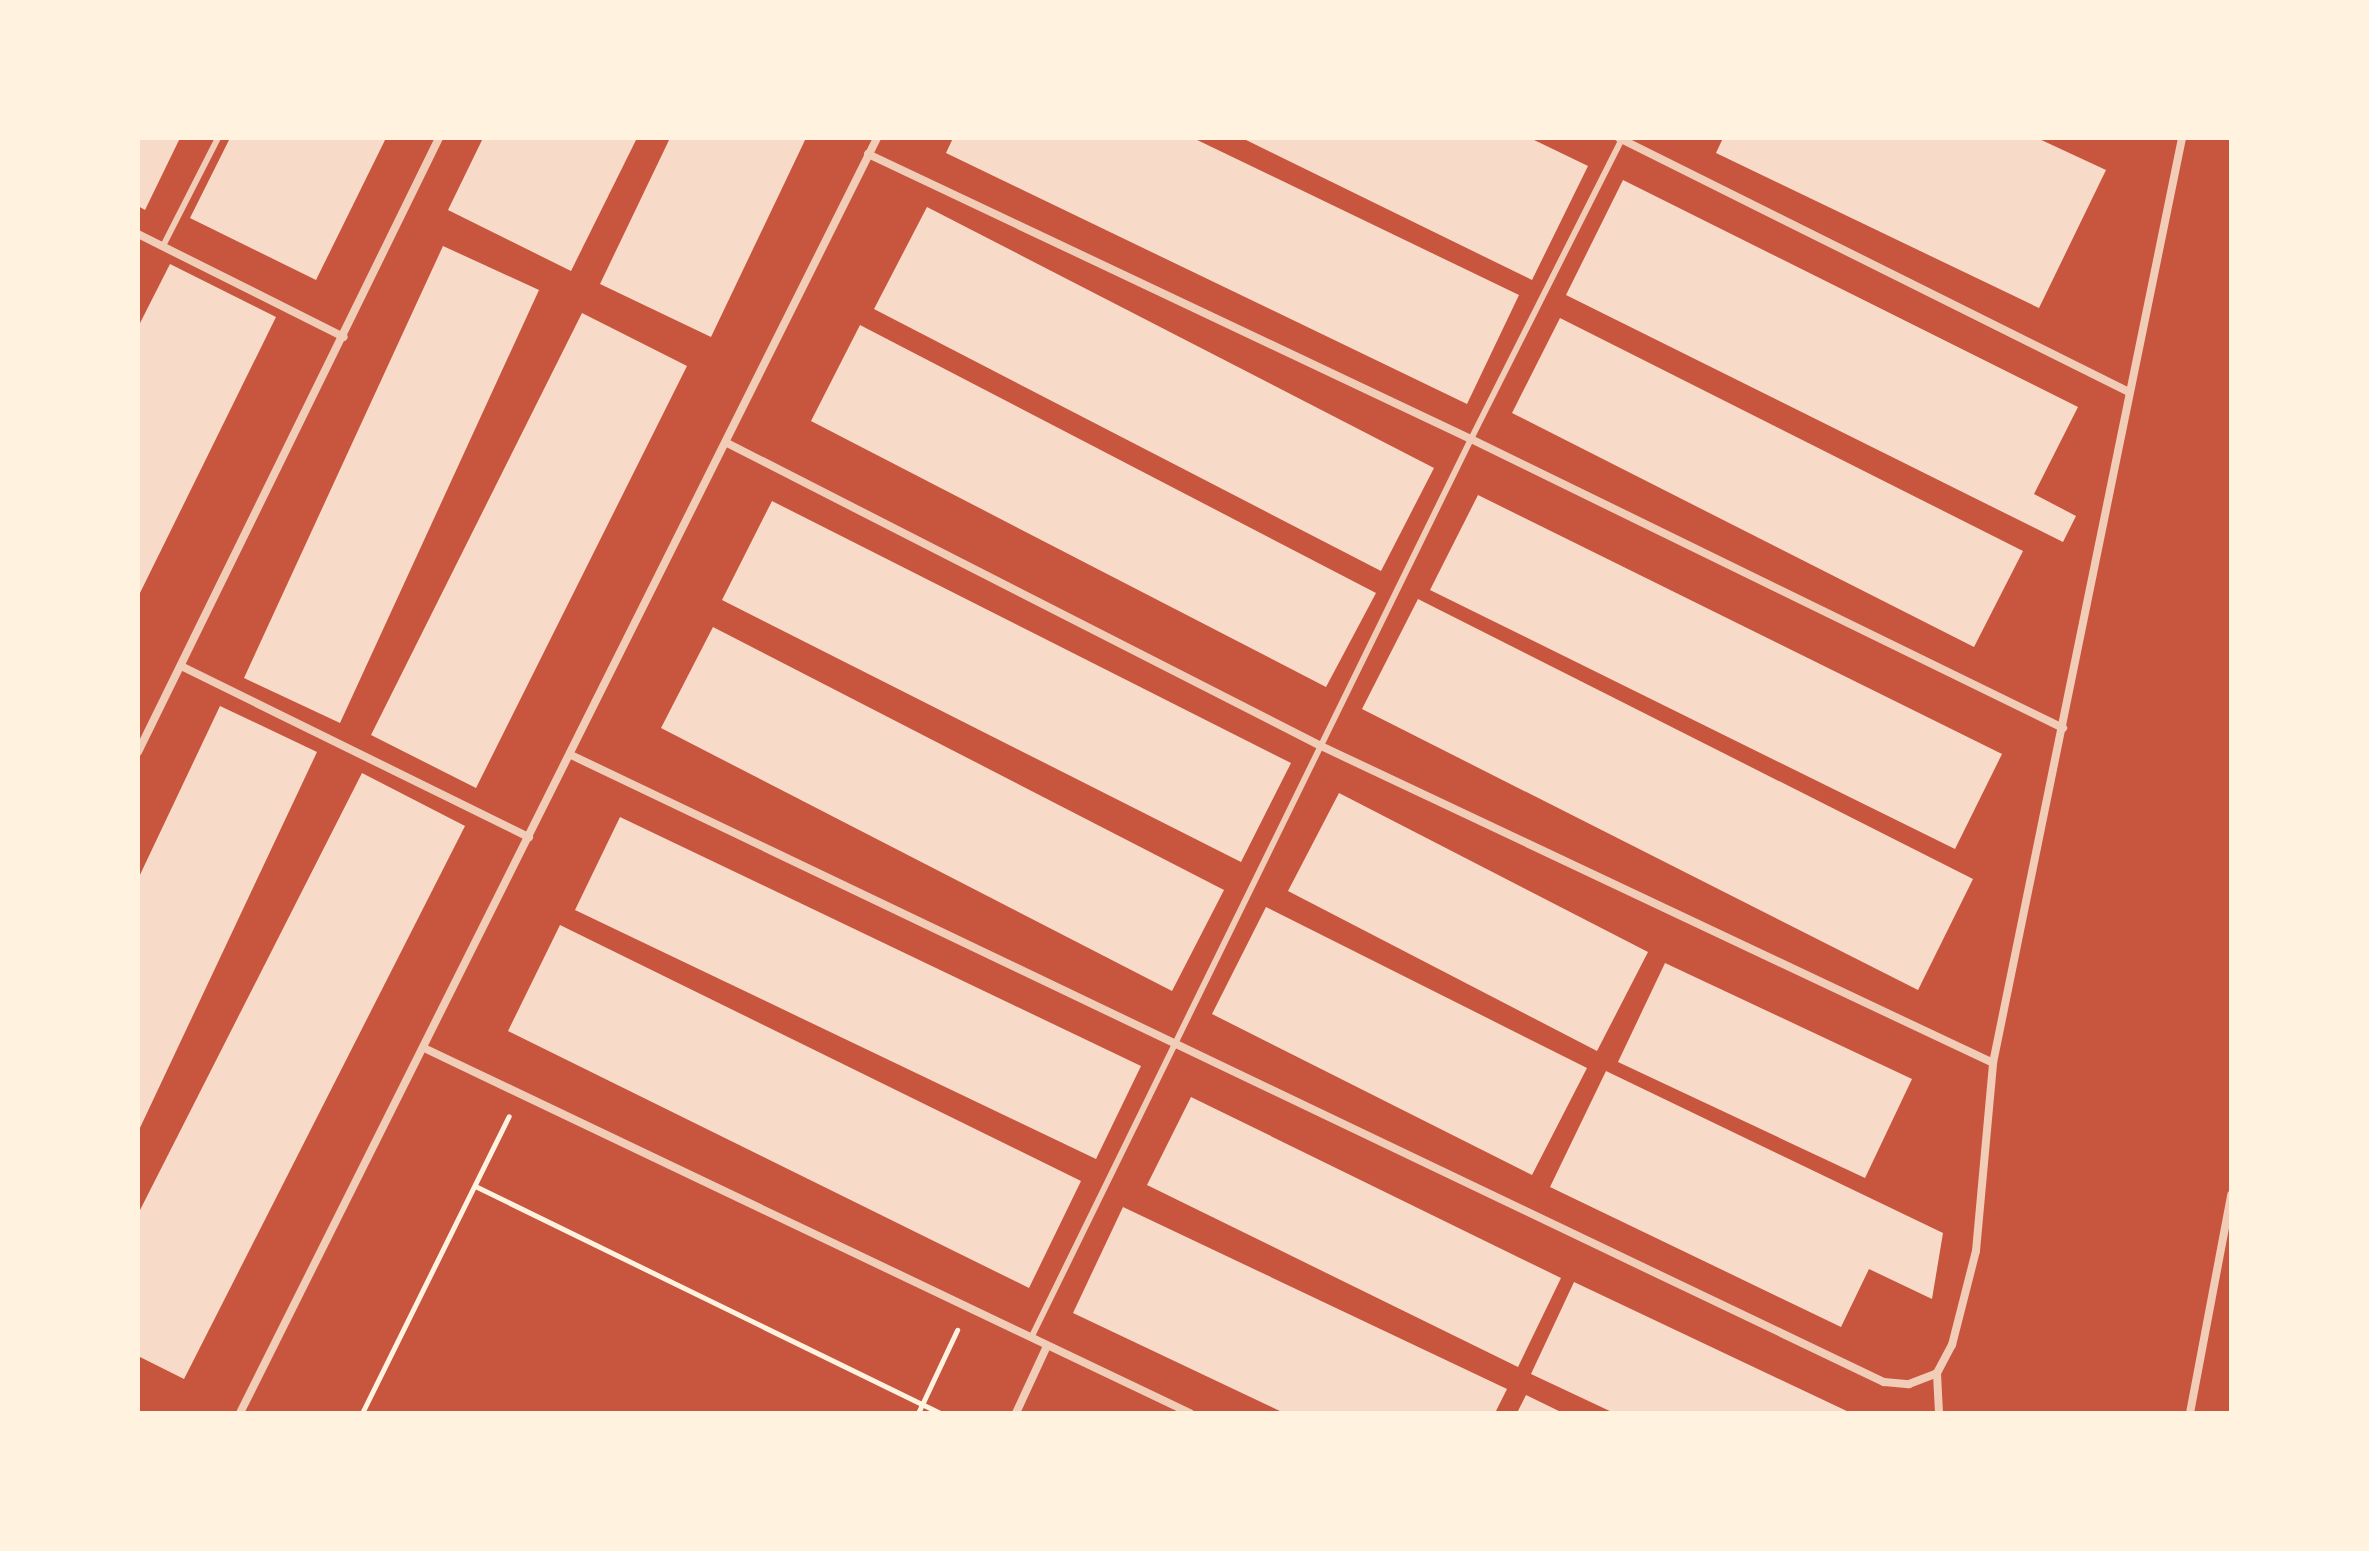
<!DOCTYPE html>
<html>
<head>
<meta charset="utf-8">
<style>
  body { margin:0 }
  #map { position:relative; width:2369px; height:1551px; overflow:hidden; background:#c8553d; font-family:Literata,serif }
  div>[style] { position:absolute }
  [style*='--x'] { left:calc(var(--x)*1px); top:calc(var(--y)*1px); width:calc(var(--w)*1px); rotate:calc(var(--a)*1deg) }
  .building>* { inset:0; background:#f7dbc8 }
  .path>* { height:5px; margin:-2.5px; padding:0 2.5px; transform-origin:2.5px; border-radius:2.5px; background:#fff3e0 }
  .service>* { height:6px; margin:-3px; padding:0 3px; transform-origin:3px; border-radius:3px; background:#f1ccb7 }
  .minor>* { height:8px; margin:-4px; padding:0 4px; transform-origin:4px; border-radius:4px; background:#f1ccb7 }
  span { translate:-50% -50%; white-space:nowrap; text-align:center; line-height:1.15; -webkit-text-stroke:8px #fff3e0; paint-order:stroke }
  .frame { position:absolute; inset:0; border:140px solid #fff3e0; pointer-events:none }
</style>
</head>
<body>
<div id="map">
  <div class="building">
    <div style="clip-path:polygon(138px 138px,180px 138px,145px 210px,138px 206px)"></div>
    <div style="clip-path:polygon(230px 138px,386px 138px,316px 280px,190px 218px)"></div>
    <div style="clip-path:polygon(483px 138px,637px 138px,571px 271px,448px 210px)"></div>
    <div style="clip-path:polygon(670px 138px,806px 138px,711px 337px,600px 284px)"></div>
    <div style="clip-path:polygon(953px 138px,1193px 138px,1519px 295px,1467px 404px,946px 153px)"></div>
    <div style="clip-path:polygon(1242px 138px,1530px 138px,1588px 166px,1532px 280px)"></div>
    <div style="clip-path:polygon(1723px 138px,2037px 138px,2106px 170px,2039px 308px,1716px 153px)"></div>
    <div style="clip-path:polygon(1623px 180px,2078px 407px,2034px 494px,2076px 516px,2063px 542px,1566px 295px)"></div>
    <div style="clip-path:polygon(927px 207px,1434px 468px,1381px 571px,874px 309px)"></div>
    <div style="clip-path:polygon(443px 246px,539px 290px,340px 723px,244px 678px)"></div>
    <div style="clip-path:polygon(170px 264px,276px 317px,138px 597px,138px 327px)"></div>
    <div style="clip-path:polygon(582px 313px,687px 366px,476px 788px,371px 735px)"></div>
    <div style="clip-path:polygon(1560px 318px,2023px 551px,1974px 647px,1512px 413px)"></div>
    <div style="clip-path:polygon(860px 325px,1376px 593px,1326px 687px,811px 421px)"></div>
    <div style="clip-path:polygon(1478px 495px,2002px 754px,1955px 849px,1430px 590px)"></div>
    <div style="clip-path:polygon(772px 501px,1291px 763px,1241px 862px,722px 600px)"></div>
    <div style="clip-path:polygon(1418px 599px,1973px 879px,1918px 990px,1362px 709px)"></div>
    <div style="clip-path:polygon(713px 627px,1224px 890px,1172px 991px,661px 728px)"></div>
    <div style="clip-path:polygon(220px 706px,317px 752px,138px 1132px,138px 879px)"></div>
    <div style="clip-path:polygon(362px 773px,465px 826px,184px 1379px,138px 1356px,138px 1214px)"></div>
    <div style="clip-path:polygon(1339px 793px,1648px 952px,1597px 1051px,1288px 891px)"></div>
    <div style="clip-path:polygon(620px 817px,1141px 1066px,1096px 1159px,575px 910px)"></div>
    <div style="clip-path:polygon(1266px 907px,1587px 1068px,1532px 1175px,1212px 1014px)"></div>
    <div style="clip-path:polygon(560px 925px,1081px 1181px,1029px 1288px,508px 1031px)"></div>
    <div style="clip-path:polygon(1665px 963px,1912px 1079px,1865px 1178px,1618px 1062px)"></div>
    <div style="clip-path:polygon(1606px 1071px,1943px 1233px,1932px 1299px,1869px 1269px,1841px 1327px,1550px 1187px)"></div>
    <div style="clip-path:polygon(1191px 1097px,1561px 1278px,1518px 1367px,1147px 1185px)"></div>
    <div style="clip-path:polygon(1123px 1207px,1507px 1389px,1495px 1413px,1284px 1413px,1073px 1313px)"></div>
    <div style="clip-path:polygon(1574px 1282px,1851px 1413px,1614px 1413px,1531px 1374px)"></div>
    <div style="clip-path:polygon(1526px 1395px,1563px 1413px,1517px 1413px)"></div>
  </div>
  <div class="path">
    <div style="--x:475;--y:1186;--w:517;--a:26.02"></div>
    <div style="--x:362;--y:1413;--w:331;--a:-63.7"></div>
    <div style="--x:918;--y:1413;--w:92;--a:-64.8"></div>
  </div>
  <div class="service">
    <div style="--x:163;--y:246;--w:121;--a:-63"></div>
    <div style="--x:1031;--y:1338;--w:1001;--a:-63.92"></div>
    <div style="--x:1471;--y:439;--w:336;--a:-63.3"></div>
  </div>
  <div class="minor">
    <div style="--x:1619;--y:138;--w:570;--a:26.48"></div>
    <div style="--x:868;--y:154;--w:667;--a:25.3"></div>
    <div style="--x:1471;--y:439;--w:659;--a:26.02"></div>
    <div style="--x:138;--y:234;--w:230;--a:26.6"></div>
    <div style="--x:727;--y:443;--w:667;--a:27.03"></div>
    <div style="--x:1321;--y:746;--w:743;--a:25.25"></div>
    <div style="--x:181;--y:666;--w:388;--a:26.2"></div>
    <div style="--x:138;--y:752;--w:684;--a:-63.88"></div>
    <div style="--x:571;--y:755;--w:1455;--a:25.53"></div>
    <div style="--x:1884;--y:1382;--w:25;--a:5"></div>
    <div style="--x:1909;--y:1384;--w:30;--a:-21"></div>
    <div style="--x:424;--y:1048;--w:849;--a:25.48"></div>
    <div style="--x:240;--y:1413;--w:1425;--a:-63.45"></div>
    <div style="--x:1016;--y:1413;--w:74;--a:-65.2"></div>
    <div style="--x:1939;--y:1413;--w:40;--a:-92.9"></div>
    <div style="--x:1937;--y:1373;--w:32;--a:-62"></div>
    <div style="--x:1952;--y:1345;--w:97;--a:-75.7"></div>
    <div style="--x:1976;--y:1251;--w:189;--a:-84.8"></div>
    <div style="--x:1993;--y:1063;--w:944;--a:-78.45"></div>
    <div style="--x:2190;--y:1413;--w:222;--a:-79.3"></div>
  </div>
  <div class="frame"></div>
</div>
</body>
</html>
